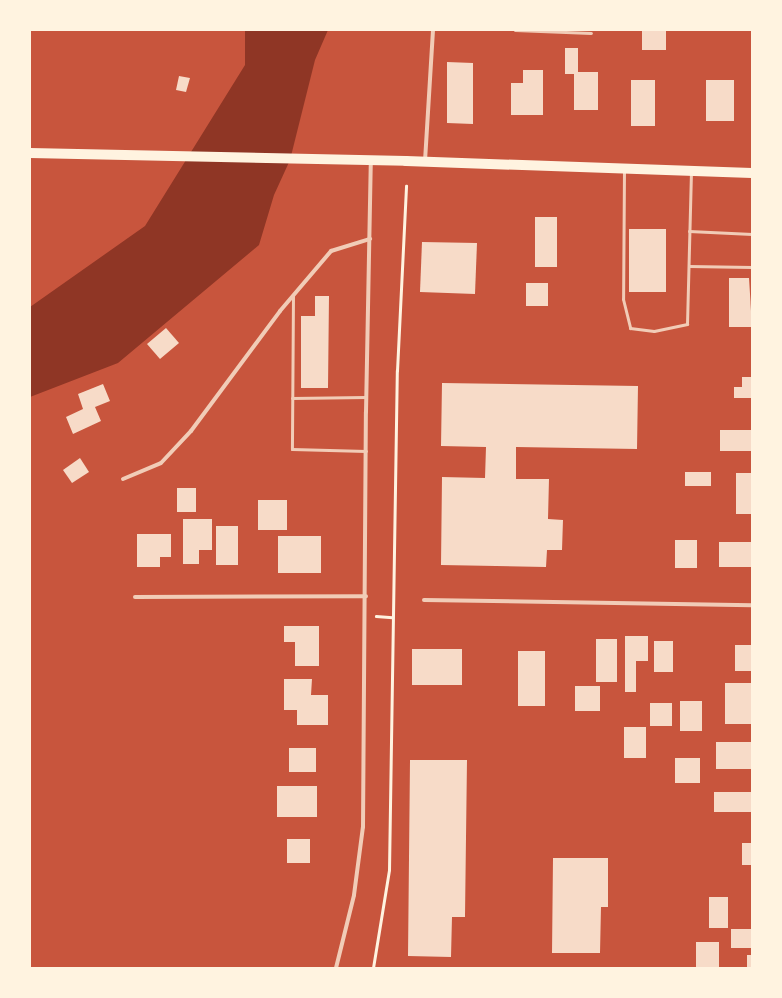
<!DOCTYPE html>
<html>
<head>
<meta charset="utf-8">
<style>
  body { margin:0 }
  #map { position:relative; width:782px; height:998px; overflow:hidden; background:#c8553d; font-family:Roboto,sans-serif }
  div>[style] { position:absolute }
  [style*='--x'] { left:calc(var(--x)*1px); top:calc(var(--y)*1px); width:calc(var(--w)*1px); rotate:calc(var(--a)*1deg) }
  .water>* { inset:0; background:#8f3625 }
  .building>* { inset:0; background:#f7dbc8 }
  .path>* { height:2.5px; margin:-1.25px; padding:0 1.25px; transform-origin:1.25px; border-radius:1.25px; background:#fff3e0 }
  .service>* { height:3px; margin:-1.5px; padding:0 1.5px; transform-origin:1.5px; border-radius:1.5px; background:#f1ccb7 }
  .minor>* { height:4px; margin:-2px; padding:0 2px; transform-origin:2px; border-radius:2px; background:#f1ccb7 }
  .primary>* { height:10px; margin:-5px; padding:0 5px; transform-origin:5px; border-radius:5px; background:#fff3e0 }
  span { translate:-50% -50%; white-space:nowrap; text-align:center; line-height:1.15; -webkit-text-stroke:4px #fff3e0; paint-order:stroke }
  .frame { position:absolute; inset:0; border:31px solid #fff3e0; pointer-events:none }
</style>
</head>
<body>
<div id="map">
  <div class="water">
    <div style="clip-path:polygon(245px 30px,328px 30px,315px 60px,290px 160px,274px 195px,259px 245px,118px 363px,30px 397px,30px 307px,145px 226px,245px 65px)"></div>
  </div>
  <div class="building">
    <div style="clip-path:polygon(642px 30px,666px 30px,666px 50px,642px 50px)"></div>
    <div style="clip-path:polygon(565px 48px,578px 48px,578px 72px,598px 72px,598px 110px,574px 110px,574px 74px,565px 74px)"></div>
    <div style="clip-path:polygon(447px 62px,473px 63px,473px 124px,447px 123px)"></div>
    <div style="clip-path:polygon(523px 70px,543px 70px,543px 115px,511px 115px,511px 83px,523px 83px)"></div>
    <div style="clip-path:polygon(179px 76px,190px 78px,186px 92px,176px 90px)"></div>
    <div style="clip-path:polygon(631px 80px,655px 80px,655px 126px,631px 126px)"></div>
    <div style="clip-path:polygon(706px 80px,734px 80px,734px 121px,706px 121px)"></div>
    <div style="clip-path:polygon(535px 217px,557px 217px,557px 267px,535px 267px)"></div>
    <div style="clip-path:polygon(629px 229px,666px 229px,666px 292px,629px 292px)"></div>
    <div style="clip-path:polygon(422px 242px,477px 243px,475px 294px,420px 292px)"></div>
    <div style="clip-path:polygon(729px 278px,749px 278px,752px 327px,729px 327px)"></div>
    <div style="clip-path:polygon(526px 283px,548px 283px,548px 306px,526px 306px)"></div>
    <div style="clip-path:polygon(315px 296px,329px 296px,328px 388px,301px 388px,301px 316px,315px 316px)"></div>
    <div style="clip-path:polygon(166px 328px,179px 343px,160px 359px,147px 344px)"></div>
    <div style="clip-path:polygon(742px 377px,752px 377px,752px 398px,734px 398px,734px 387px,742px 387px)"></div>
    <div style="clip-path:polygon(442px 383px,638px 386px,637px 449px,516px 447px,516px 479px,549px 479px,548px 519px,563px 520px,562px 550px,547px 550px,546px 567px,441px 565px,442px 477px,485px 478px,486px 447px,441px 446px)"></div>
    <div style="clip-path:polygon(103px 384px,110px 401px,95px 407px,101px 421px,73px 434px,66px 417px,83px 409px,78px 394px)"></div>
    <div style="clip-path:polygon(720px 430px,752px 430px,752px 451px,720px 451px)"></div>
    <div style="clip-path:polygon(80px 458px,89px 472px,72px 483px,63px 470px)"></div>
    <div style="clip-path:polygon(685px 472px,711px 472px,711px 486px,685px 486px)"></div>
    <div style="clip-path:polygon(736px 473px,752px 473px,752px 514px,736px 514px)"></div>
    <div style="clip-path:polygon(177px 488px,196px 488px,196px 512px,177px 512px)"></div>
    <div style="clip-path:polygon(258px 500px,287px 500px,287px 530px,258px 530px)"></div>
    <div style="clip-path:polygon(183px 519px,212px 519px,212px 550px,199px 550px,199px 564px,183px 564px)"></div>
    <div style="clip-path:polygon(216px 526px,238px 526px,238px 565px,216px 565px)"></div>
    <div style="clip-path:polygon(137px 534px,171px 534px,171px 557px,160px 557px,160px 567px,137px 567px)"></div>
    <div style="clip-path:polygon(278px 536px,321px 536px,321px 573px,278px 573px)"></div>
    <div style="clip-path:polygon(675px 540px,697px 540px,697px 568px,675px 568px)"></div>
    <div style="clip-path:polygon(719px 542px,752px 542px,752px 567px,719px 567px)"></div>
    <div style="clip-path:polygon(284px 626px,319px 626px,319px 666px,295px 666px,295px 642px,284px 642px)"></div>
    <div style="clip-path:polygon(625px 636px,648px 636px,648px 661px,636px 661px,636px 692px,625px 692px)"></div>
    <div style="clip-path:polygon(596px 639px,617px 639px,617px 682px,596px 682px)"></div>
    <div style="clip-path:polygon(654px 641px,673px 641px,673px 672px,654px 672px)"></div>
    <div style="clip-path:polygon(735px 645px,752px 645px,752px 671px,735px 671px)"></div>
    <div style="clip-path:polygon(412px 649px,462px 649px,462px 685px,412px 685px)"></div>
    <div style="clip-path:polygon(518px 651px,545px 651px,545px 706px,518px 706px)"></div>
    <div style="clip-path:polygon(284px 679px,312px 679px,311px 695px,328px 695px,328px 725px,297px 725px,297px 710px,284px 710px)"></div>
    <div style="clip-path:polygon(725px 683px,752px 683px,752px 724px,725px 724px)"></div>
    <div style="clip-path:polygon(575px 686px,600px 686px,600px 711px,575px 711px)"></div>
    <div style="clip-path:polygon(680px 701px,702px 701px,702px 731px,680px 731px)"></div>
    <div style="clip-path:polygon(650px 703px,672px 703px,672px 726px,650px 726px)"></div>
    <div style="clip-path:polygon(624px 727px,646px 727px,646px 758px,624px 758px)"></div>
    <div style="clip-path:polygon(716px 742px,752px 742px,752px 769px,716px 769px)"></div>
    <div style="clip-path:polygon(289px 748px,316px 748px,316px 772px,289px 772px)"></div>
    <div style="clip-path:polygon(675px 758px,700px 758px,700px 783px,675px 783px)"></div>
    <div style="clip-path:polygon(410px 760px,467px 760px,465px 917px,452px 917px,451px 957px,408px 956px)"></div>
    <div style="clip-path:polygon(277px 786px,317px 786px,317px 817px,277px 817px)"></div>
    <div style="clip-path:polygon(714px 792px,752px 792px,752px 812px,714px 812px)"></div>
    <div style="clip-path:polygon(287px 839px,310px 839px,310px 863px,287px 863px)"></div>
    <div style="clip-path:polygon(742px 843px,752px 843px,752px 865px,742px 865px)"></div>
    <div style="clip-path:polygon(553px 858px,608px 858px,608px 907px,601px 907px,600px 953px,552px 953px)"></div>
    <div style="clip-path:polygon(709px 897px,728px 897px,728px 928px,709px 928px)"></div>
    <div style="clip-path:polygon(731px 929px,752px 929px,752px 948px,731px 948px)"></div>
    <div style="clip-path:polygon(696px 942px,719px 942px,719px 968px,696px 968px)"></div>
    <div style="clip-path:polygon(747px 955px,752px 955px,752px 968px,747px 968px)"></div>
  </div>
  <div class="path">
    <div style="--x:376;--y:616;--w:16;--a:4"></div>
    <div style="--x:373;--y:968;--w:99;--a:-80.7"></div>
    <div style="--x:389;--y:870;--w:499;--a:-89.1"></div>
    <div style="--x:397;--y:371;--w:185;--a:-87.2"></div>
  </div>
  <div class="service">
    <div style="--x:515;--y:30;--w:76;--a:2.3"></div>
    <div style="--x:624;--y:170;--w:129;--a:90.4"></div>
    <div style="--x:623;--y:299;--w:30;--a:76"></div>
    <div style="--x:630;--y:328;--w:24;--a:7"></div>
    <div style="--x:654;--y:331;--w:34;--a:-12"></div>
    <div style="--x:687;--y:324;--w:151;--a:-88.5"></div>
    <div style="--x:689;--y:231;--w:63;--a:2.7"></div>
    <div style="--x:689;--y:266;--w:63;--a:0.9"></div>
    <div style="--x:293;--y:295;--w:154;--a:90.4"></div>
    <div style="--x:292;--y:449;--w:74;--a:1.5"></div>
    <div style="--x:292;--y:398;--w:74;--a:-0.8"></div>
  </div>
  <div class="minor">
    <div style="--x:425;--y:161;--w:131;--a:-86.5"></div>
    <div style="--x:123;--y:479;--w:41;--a:-22.8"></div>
    <div style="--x:161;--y:463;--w:44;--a:-46.8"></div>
    <div style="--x:191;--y:431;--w:149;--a:-53.4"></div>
    <div style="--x:280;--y:311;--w:79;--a:-49.6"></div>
    <div style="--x:331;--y:251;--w:41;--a:-17.1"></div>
    <div style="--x:135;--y:597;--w:231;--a:-0.2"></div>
    <div style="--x:424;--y:600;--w:328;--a:0.9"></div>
    <div style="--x:336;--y:968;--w:75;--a:-76.1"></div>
    <div style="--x:354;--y:895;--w:69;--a:-82.5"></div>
    <div style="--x:363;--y:827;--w:415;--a:-89.6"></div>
    <div style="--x:366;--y:412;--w:251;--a:-88.9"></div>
  </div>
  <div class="primary">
    <div style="--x:30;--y:153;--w:376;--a:1.2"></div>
    <div style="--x:406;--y:161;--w:346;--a:2"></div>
  </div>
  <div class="frame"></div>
</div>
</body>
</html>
